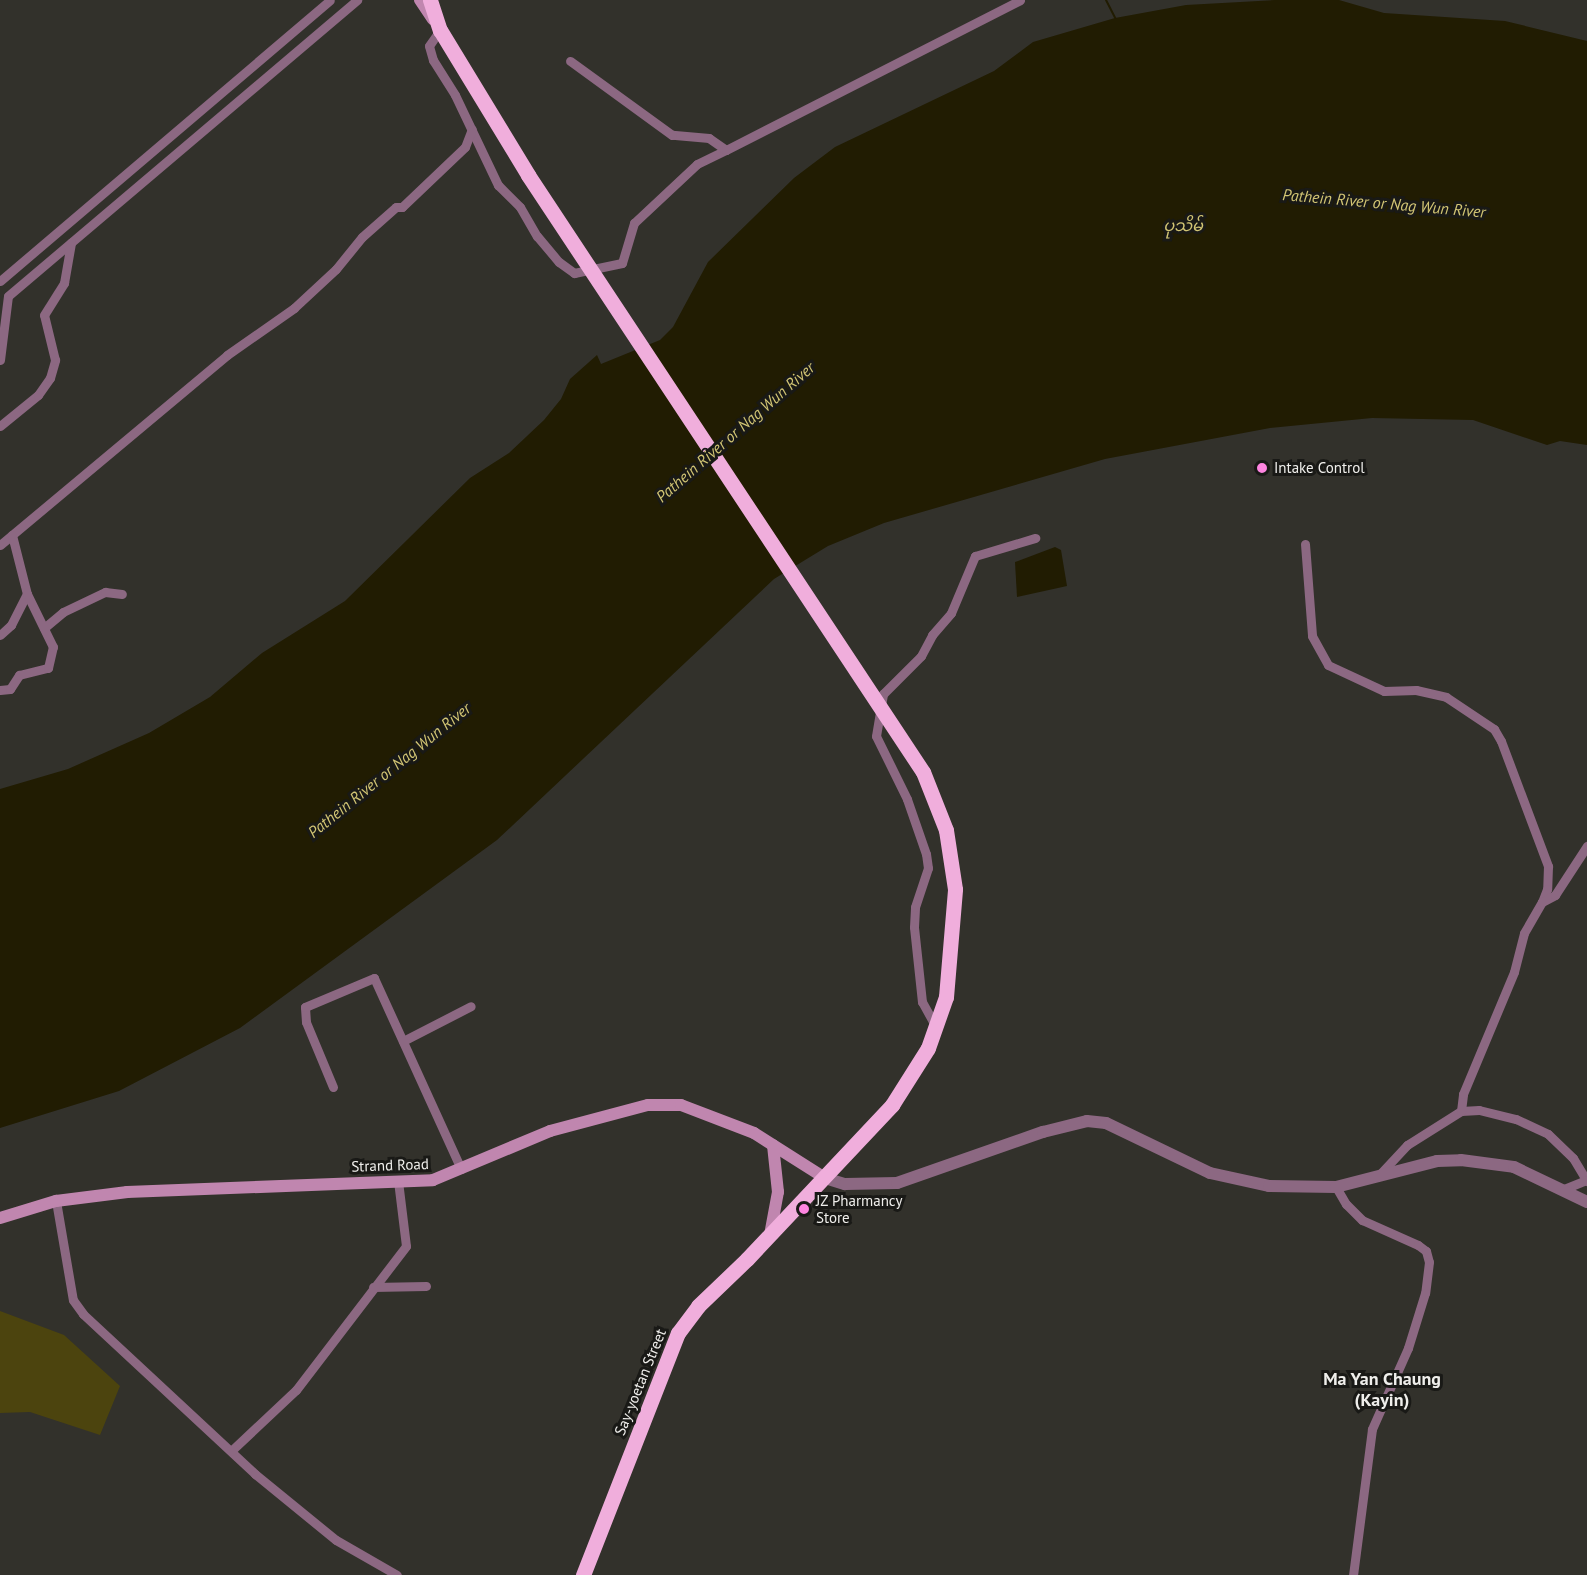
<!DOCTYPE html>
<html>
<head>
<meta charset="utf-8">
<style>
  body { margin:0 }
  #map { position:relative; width:1587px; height:1575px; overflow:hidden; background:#32312b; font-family:"PT Sans","Noto Sans Myanmar",sans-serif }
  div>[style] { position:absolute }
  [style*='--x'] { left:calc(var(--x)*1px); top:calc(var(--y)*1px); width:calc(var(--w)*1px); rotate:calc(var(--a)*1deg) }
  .green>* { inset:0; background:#4c440e }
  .water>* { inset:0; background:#211c02 }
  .stream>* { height:2px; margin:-1px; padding:0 1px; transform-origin:1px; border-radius:1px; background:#211c02 }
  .minor>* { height:9px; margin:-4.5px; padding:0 4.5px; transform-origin:4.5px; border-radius:4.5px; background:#8c6882 }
  .tertiary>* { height:12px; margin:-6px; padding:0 6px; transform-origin:6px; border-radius:6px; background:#8c6882 }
  .secondary>* { height:12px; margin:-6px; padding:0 6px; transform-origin:6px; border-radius:6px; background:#c086af }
  .trunk>* { height:15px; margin:-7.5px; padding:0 7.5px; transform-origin:7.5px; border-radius:7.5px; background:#f0aedc }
  .trunk-bridge>* { height:15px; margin:-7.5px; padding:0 7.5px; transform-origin:7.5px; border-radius:7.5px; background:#f0aedc }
  .dots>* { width:16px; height:16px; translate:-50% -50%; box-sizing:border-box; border:3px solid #191916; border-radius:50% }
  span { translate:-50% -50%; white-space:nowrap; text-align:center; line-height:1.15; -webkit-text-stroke:6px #191916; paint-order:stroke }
  .poi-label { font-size:15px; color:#efeeeb }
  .left { translate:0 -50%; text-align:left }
  .street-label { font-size:15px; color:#efeeeb }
  .water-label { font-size:16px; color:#d2c574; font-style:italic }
  .quarter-label { font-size:18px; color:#efeeeb; font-weight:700 }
</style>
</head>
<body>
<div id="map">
  <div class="green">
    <div style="clip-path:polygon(0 1311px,64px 1335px,120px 1386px,100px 1435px,30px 1412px,0 1413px)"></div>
  </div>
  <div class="water">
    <div style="clip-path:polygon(1275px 0,1339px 0,1384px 13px,1505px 21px,1587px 41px,1587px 445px,1560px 441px,1547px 445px,1473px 420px,1372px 418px,1270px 428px,1105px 459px,884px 523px,828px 546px,774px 579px,497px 840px,240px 1028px,119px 1091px,0 1128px,0 789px,68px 769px,149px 733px,210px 697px,262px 653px,345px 601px,470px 478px,509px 453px,544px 420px,561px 399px,570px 379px,597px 355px,601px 364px,660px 340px,673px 327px,708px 262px,794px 178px,835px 147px,994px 71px,1033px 42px,1115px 18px,1186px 5px)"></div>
    <div style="clip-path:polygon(1055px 547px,1061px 550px,1067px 586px,1017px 597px,1015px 562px)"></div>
  </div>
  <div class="stream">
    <div style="--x:1106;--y:0;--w:20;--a:63"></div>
  </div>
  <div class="minor">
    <div style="--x:440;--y:30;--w:19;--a:125"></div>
    <div style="--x:429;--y:46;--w:15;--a:74"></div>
    <div style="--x:433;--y:60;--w:41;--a:57.8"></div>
    <div style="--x:455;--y:95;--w:100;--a:64.5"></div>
    <div style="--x:498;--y:185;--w:31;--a:45"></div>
    <div style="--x:520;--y:207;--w:34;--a:60"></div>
    <div style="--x:537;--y:236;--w:34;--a:50"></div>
    <div style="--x:559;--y:262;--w:19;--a:36"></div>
    <div style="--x:574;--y:273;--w:49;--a:-11.8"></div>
    <div style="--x:622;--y:263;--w:42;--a:-73.3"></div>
    <div style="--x:634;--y:223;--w:86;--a:-43.1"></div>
    <div style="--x:697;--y:164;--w:32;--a:-26"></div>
    <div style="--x:726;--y:150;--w:21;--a:-145"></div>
    <div style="--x:709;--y:138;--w:37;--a:-175"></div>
    <div style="--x:672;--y:135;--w:126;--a:-144"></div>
    <div style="--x:726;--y:150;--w:330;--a:-27"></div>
    <div style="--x:0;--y:281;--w:433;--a:-40.4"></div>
    <div style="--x:0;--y:360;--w:64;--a:-82.9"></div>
    <div style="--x:8;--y:296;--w:458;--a:-40.3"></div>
    <div style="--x:0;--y:426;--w:49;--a:-39.2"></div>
    <div style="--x:38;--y:395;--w:21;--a:-55"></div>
    <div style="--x:50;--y:378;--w:19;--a:-74"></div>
    <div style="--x:55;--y:360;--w:46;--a:-103.7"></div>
    <div style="--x:44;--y:315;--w:38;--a:-58"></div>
    <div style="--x:64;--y:283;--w:41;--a:-80.1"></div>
    <div style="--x:1305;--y:544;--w:92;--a:85.6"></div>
    <div style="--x:1312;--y:636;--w:33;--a:61"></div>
    <div style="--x:1328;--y:665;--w:62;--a:24.9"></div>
    <div style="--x:1384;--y:691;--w:32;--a:-2"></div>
    <div style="--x:1416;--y:690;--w:31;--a:13"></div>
    <div style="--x:1446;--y:697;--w:58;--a:33.7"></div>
    <div style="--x:1494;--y:729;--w:14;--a:60"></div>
    <div style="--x:1501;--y:741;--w:134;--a:69.4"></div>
    <div style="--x:1548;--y:866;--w:23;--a:92"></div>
    <div style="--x:1547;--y:889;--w:14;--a:111"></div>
    <div style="--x:0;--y:545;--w:296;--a:-39.9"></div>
    <div style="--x:227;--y:355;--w:82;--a:-35"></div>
    <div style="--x:294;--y:308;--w:57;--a:-42.9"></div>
    <div style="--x:336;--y:269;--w:41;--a:-50.9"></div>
    <div style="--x:362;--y:237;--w:45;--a:-41.4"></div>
    <div style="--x:396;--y:207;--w:6;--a:0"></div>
    <div style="--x:402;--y:207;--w:87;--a:-43.6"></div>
    <div style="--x:465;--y:147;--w:19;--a:-69"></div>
    <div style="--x:44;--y:628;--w:25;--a:-40"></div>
    <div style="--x:63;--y:612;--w:47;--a:-25.5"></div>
    <div style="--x:105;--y:592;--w:17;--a:7"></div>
    <div style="--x:0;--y:635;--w:15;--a:-42"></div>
    <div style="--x:11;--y:625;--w:35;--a:-63"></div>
    <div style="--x:0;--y:690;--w:10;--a:-6"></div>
    <div style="--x:10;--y:689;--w:17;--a:-57"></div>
    <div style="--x:19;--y:675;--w:30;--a:-14"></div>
    <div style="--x:48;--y:668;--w:22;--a:-77"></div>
    <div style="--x:53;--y:647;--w:59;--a:-116.1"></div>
    <div style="--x:27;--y:594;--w:61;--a:-104.3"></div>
    <div style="--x:936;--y:1027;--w:29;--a:-119"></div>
    <div style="--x:922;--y:1002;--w:75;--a:-96.1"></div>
    <div style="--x:914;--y:927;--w:20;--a:-87"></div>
    <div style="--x:915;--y:907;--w:41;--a:-71.6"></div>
    <div style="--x:928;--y:868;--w:14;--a:-98"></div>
    <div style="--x:926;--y:854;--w:58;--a:-109.1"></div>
    <div style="--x:907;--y:799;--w:70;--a:-116.2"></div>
    <div style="--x:876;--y:736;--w:43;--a:-80.5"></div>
    <div style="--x:883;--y:694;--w:54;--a:-45"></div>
    <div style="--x:921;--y:656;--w:24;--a:-62"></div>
    <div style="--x:932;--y:635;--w:29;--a:-49"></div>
    <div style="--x:951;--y:613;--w:62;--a:-67.2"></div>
    <div style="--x:975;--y:556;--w:63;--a:-16.7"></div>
    <div style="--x:403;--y:1041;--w:76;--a:-27.2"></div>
    <div style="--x:333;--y:1087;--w:70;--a:-112.6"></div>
    <div style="--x:306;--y:1022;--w:15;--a:-94"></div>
    <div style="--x:305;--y:1007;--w:75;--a:-22.8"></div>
    <div style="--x:374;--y:978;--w:210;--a:65.5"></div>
    <div style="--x:1461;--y:1111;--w:18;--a:-3"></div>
    <div style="--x:1479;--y:1110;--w:38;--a:14"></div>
    <div style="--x:1516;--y:1119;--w:35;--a:25"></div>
    <div style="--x:1548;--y:1134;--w:35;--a:44"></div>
    <div style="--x:1573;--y:1158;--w:27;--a:59"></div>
    <div style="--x:1380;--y:1174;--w:40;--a:-47"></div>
    <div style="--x:1407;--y:1145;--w:64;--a:-32.2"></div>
    <div style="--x:1461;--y:1111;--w:17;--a:-83"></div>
    <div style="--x:1463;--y:1094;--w:132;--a:-67.3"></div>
    <div style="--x:1514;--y:972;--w:40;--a:-75.6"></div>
    <div style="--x:1524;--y:933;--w:36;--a:-60"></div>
    <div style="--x:1542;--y:902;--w:15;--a:-28"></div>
    <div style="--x:1555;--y:895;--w:59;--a:-56.9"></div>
    <div style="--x:1336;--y:1187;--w:20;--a:60"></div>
    <div style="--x:1346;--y:1204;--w:23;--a:45"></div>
    <div style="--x:1362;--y:1220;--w:61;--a:24.1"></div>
    <div style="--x:1418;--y:1245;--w:10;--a:37"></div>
    <div style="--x:1426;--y:1251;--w:11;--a:75"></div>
    <div style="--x:1429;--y:1262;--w:31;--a:97"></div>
    <div style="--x:1425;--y:1293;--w:58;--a:107.2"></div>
    <div style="--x:1408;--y:1348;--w:89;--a:114"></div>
    <div style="--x:1372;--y:1429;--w:147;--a:97.4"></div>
    <div style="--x:1564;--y:1189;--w:24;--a:-22"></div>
    <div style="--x:56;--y:1201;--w:100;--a:80.3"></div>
    <div style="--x:73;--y:1300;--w:17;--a:54"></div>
    <div style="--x:83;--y:1314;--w:235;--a:42.9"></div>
    <div style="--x:255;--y:1474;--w:104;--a:39.2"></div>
    <div style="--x:336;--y:1540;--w:70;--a:29.8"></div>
    <div style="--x:373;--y:1287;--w:53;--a:-1.1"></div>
    <div style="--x:231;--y:1451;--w:89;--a:-43.2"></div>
    <div style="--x:296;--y:1390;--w:181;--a:-52.6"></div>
    <div style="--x:406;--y:1246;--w:65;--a:-97"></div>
  </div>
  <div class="tertiary">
    <div style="--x:825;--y:1178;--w:21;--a:17"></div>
    <div style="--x:845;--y:1184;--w:52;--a:-1.1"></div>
    <div style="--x:897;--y:1183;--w:155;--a:-19.3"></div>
    <div style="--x:1043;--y:1132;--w:45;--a:-14"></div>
    <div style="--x:1087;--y:1121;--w:19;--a:6"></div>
    <div style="--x:1106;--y:1123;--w:115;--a:25.7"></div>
    <div style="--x:1210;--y:1173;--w:60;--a:12.4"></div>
    <div style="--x:1269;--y:1186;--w:67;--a:0.9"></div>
    <div style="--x:1336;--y:1187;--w:104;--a:-14.4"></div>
    <div style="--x:1437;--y:1161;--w:24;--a:-2"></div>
    <div style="--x:1461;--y:1160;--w:53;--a:7.5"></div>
    <div style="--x:1514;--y:1167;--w:81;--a:25.6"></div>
  </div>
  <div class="secondary">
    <div style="--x:420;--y:0;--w:23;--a:56"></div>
    <div style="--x:0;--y:1218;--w:59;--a:-16.9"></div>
    <div style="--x:56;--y:1201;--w:72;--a:-7.2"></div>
    <div style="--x:127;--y:1192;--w:306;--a:-2.2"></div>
    <div style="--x:433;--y:1180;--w:127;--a:-22.7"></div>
    <div style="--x:550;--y:1131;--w:101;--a:-14.9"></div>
    <div style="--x:648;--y:1105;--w:33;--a:0"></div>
    <div style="--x:681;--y:1105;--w:78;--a:21"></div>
    <div style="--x:754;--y:1133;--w:84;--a:32.4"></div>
    <div style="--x:770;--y:1235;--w:44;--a:-79.5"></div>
    <div style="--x:778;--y:1192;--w:47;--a:-96.1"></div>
  </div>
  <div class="trunk">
    <div style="--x:430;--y:0;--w:32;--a:72"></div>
    <div style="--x:440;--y:30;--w:170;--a:58.7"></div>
    <div style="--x:583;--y:1575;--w:260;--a:-68.6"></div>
    <div style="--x:678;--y:1333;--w:34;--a:-53"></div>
    <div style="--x:698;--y:1306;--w:68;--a:-43.8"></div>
    <div style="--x:747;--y:1259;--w:212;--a:-46.7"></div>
    <div style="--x:892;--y:1105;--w:67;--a:-57.7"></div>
    <div style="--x:928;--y:1048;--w:54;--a:-70.6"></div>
    <div style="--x:946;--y:997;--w:108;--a:-85.2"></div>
    <div style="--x:955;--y:889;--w:60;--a:-98.7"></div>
    <div style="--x:946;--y:830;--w:62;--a:-111.6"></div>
  </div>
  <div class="trunk-bridge">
    <div style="--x:528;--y:175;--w:716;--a:56.51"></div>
  </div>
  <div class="dots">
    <div style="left:1262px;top:468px;background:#fe85e0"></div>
    <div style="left:804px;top:1209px;background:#fe85e0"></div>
  </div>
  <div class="poi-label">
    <span class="left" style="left:1274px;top:468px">Intake Control</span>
    <span class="left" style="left:816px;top:1209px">JZ Pharmancy<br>Store</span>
  </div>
  <div class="street-label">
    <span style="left:390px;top:1165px;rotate:-2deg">Strand Road</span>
    <span style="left:640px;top:1382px;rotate:-68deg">Say-yoetan Street</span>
  </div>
  <div class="water-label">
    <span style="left:1384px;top:203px;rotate:5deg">Pathein River or Nag Wun River</span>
    <span style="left:1183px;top:225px">ပုသိမ်</span>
    <span style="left:735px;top:432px;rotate:-41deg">Pathein River or Nag Wun River</span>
    <span style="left:389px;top:770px;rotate:-39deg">Pathein River or Nag Wun River</span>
  </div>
  <div class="quarter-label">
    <span style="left:1382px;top:1390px">Ma Yan Chaung<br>(Kayin)</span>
  </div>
</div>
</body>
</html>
